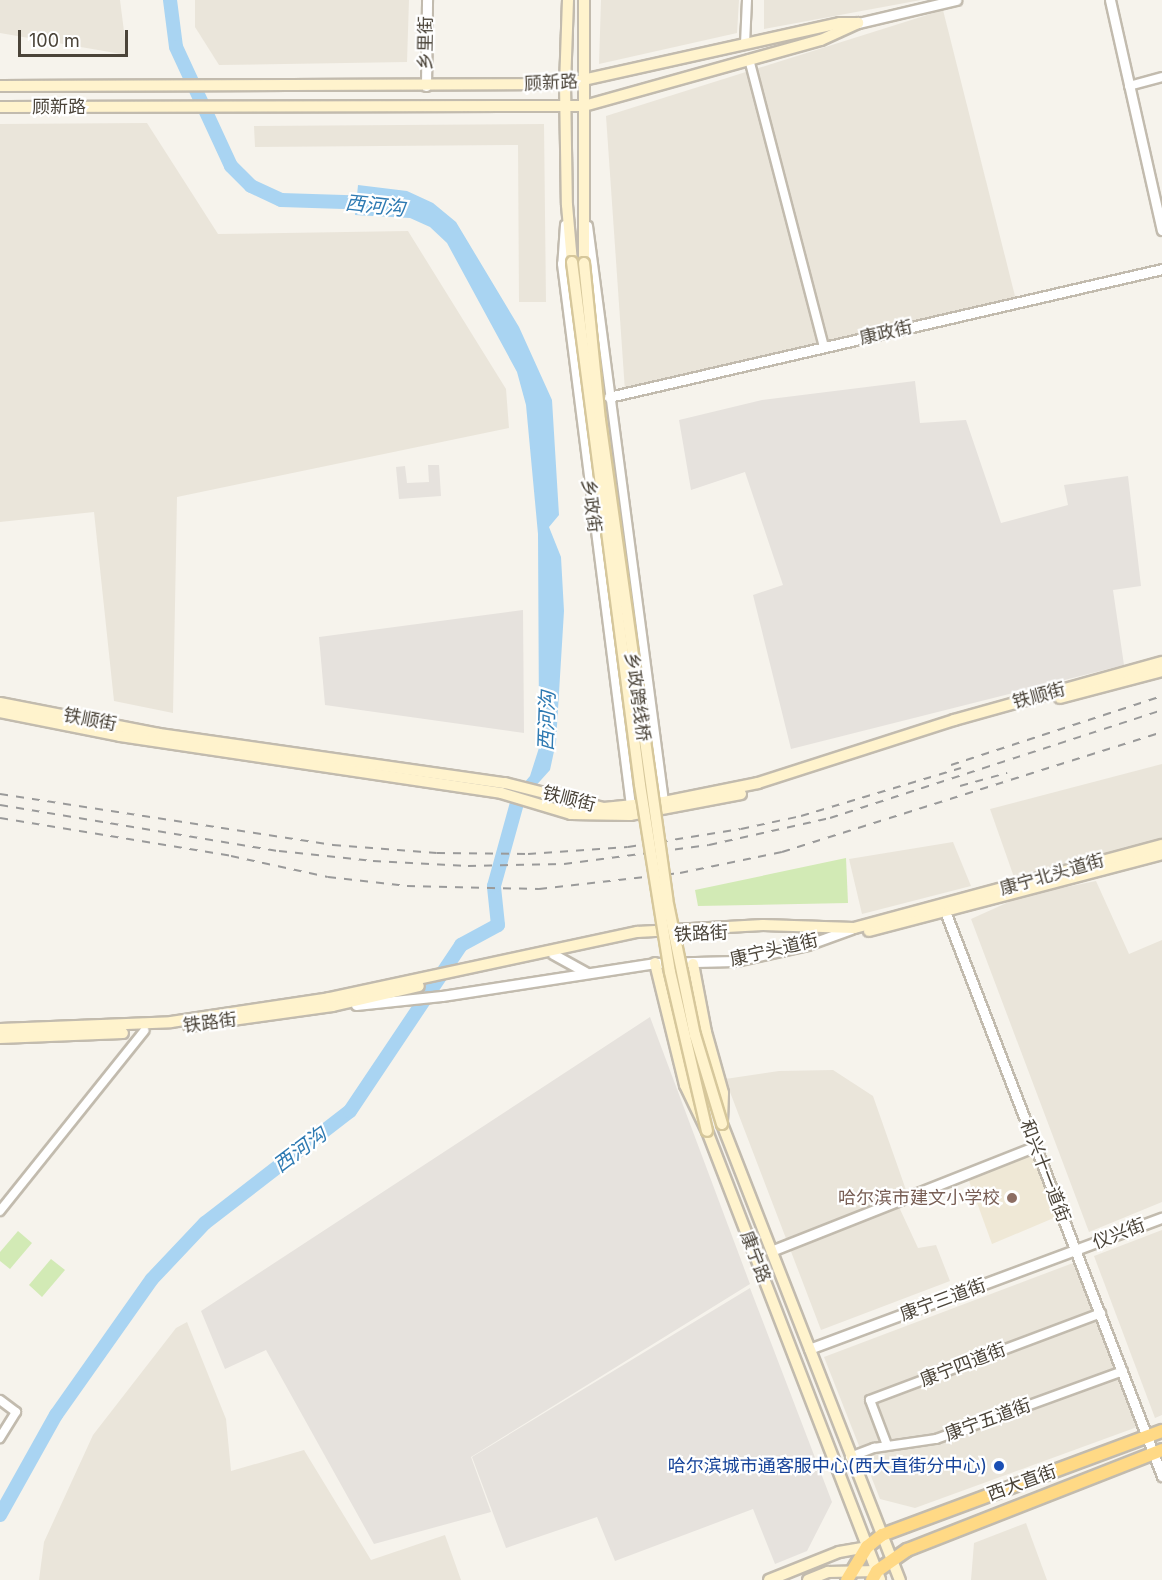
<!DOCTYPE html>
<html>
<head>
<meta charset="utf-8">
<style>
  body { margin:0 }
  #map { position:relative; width:1162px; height:1580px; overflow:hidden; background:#f6f3ec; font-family:Inter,"Noto Sans SC",sans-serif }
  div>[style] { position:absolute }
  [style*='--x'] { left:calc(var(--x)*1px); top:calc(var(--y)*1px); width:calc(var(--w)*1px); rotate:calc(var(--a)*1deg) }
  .residential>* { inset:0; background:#eae5da }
  .industrial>* { inset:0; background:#e6e2dd }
  .education>* { inset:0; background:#efe8d6 }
  .green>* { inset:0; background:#d2eab5 }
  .water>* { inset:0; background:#a9d4f2 }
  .river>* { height:14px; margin:-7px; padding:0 7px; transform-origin:7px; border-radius:7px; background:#a9d4f2 }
  .roads { filter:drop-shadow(2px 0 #c2bbae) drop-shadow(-2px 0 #c2bbae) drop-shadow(0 2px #c2bbae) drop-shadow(0 -2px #c2bbae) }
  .minor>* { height:8px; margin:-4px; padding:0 4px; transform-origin:4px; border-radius:4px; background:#fff }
  .tertiary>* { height:9px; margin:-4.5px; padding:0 4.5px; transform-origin:4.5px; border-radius:4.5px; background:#fff }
  .secondary>* { height:10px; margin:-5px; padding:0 5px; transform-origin:5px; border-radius:5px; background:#fff3cd }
  .trunk>* { height:12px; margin:-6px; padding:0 6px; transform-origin:6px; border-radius:6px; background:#ffd985 }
  .rail>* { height:2px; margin-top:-1px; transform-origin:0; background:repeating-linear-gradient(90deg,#9a9a9a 0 8px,transparent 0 16px) }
  .bridges { filter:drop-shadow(2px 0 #d6c79b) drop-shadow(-2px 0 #d6c79b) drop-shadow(0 2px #d6c79b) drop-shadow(0 -2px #d6c79b) }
  .secondary-bridge>* { height:10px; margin:-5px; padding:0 5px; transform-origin:5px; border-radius:5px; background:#fff3cd }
  .dots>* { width:16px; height:16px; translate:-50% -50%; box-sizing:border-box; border:3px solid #fff; border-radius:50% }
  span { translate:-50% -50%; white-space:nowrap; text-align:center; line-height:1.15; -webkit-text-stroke:4.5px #fff; paint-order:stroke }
  .street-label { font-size:18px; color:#4b4439 }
  .education-label { font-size:18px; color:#785e54 }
  .right { translate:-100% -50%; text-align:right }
  .transit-label { font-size:18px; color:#164399 }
  .water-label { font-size:20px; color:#2e7ab2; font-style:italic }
  .scale { position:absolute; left:18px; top:30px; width:110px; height:27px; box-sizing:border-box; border:3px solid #4b4439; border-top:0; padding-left:8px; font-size:18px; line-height:21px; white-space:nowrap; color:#4b4439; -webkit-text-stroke:4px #fff; paint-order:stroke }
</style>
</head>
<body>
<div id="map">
  <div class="residential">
    <div style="clip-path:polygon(0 0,120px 0,127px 55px,0 33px)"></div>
    <div style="clip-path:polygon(195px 0,409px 0,407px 62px,219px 65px,195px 27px)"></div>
    <div style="clip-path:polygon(601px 0,739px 0,737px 33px,599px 64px)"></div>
    <div style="clip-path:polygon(764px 0,921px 0,764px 29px)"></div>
    <div style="clip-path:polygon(943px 10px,1017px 304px,625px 391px,606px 116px)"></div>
    <div style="clip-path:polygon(147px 123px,218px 234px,408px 231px,506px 389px,509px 428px,177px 497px,173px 713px,114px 701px,94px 512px,0 522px,0 124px)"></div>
    <div style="clip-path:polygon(544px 124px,546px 302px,519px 302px,518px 145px,255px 147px,254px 126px)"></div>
    <div style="clip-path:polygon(1162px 764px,1162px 839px,1015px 880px,990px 809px)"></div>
    <div style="clip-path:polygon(953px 842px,971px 886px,862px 914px,849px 859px)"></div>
    <div style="clip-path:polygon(1096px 881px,1129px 954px,1162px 940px,1162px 1202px,1089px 1232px,971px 919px,1022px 896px)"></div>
    <div style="clip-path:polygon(833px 1070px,873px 1096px,906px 1190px,899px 1207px,918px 1248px,936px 1245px,950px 1281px,821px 1330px,725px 1079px,779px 1071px)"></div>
    <div style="clip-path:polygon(1162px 1230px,1162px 1415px,1155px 1418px,1094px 1256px)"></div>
    <div style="clip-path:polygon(1073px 1263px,1140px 1426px,915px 1508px,880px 1499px,824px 1357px)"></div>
    <div style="clip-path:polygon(187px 1322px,226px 1419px,231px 1471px,304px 1450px,371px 1560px,445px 1535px,461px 1580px,39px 1580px,44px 1542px,93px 1435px,176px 1328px)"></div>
    <div style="clip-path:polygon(1026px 1523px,1047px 1580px,971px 1580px,974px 1543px)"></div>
  </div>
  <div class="industrial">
    <div style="clip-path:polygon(915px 381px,920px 423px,966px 420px,1001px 523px,1068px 505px,1064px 485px,1128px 476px,1141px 586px,1113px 590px,1124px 665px,791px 749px,753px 595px,783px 585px,745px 472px,691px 490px,679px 420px,762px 400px)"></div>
    <div style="clip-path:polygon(428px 465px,439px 465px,441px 496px,399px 499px,396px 467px,405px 466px,407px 483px,429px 482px)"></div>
    <div style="clip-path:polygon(523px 610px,524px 733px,325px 705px,319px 637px)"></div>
    <div style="clip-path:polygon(650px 1017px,750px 1284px,471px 1457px,491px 1512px,374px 1544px,266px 1350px,225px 1369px,201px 1311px)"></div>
    <div style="clip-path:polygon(750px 1288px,832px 1502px,807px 1551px,775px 1564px,753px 1509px,615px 1561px,597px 1517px,506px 1548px,472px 1457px)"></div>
  </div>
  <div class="education">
    <div style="clip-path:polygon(1031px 1153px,1056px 1217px,992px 1244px,968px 1178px)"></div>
  </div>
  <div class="green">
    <div style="clip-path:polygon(846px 858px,848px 903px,698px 906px,695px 890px)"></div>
    <div style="clip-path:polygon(18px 1231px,32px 1243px,10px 1269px,0 1261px,0 1252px)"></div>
    <div style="clip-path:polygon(51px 1259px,65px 1270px,42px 1297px,29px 1285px)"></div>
  </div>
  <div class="water">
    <div style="clip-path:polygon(358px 185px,407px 191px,433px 203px,456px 222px,519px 327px,552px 400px,559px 515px,549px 527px,561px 557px,564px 611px,556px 742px,550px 770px,523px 800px,508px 802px,530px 776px,545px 729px,539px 726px,538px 534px,526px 405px,517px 372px,447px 243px,430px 227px,410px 218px,355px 215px)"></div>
  </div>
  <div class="river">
    <div style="--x:170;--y:0;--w:47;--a:82.7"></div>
    <div style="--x:176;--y:47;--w:131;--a:65.2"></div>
    <div style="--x:231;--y:166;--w:28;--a:45"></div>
    <div style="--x:251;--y:186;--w:33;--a:25"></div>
    <div style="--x:281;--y:200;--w:94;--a:1.8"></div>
    <div style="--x:0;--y:1515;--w:115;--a:-60.8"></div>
    <div style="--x:56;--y:1415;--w:166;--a:-54.8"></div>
    <div style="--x:152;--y:1279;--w:77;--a:-46.6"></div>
    <div style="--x:205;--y:1223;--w:183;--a:-37.7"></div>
    <div style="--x:350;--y:1111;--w:200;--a:-56.2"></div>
    <div style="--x:461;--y:945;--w:42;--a:-28.4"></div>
    <div style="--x:498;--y:925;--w:39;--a:-96"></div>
    <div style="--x:494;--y:886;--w:86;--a:-74.5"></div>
    <div style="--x:517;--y:803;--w:16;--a:-50"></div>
  </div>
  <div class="roads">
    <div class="minor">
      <div style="--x:745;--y:44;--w:44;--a:-87.4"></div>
      <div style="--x:749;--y:59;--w:298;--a:75.4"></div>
      <div style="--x:1129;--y:86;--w:34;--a:-15"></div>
      <div style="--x:565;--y:225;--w:39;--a:94"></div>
      <div style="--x:562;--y:264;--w:546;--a:82.74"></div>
      <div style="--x:588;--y:226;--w:581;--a:82.48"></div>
      <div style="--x:0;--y:1211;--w:231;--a:-51.3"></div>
      <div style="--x:0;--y:1400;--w:20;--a:37"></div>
      <div style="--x:16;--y:1412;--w:31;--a:122"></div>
      <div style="--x:887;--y:1445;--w:48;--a:-110.7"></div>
      <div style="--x:870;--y:1400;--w:247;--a:-20.6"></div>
      <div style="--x:850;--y:1457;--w:26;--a:-21"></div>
      <div style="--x:874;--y:1448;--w:63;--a:-8.3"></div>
      <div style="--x:936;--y:1439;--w:199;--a:-20"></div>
    </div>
    <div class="tertiary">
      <div style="--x:1110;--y:0;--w:236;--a:77.3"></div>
      <div style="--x:858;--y:23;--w:101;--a:-13.2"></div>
      <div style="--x:426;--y:86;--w:86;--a:-89.3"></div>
      <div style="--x:609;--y:397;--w:568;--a:-13.03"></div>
      <div style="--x:943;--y:906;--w:611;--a:68.98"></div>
      <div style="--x:553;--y:954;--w:37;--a:29"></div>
      <div style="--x:356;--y:1005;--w:86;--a:-6"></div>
      <div style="--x:442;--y:996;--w:216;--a:-8.8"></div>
      <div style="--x:655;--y:963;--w:80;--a:-1.4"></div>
      <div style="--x:735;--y:961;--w:74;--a:-12.5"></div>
      <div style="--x:807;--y:945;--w:47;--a:-20"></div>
      <div style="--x:771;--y:1251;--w:285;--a:-21.6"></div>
      <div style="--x:809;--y:1349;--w:377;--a:-20.4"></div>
    </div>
    <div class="secondary">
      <div style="--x:568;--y:0;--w:84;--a:92"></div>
      <div style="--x:565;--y:84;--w:121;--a:89.1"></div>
      <div style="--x:567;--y:205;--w:57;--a:85"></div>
      <div style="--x:584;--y:0;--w:263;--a:90"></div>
      <div style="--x:0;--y:86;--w:565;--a:-0.2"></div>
      <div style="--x:565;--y:84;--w:282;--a:-12.5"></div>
      <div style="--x:840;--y:23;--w:18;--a:0"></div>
      <div style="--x:0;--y:107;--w:584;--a:-0.1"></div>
      <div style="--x:584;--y:106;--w:246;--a:-15.6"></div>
      <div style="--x:821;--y:40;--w:41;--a:-24.7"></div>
      <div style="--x:1060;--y:698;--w:106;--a:-14.8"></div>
      <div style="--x:0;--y:703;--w:162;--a:11"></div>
      <div style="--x:159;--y:734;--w:349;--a:8.1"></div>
      <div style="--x:505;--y:783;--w:102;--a:14.2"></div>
      <div style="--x:604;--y:808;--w:60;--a:-5.7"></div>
      <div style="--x:664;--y:802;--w:96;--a:-11.4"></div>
      <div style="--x:758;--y:783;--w:206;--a:-17.8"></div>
      <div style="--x:954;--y:720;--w:216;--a:-15.6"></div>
      <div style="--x:0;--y:712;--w:122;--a:11.3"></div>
      <div style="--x:120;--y:736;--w:385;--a:8.5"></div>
      <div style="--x:501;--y:793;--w:73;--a:16.7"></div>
      <div style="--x:571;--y:814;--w:59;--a:1"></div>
      <div style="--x:630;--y:815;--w:113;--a:-10.7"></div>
      <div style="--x:869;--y:931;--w:303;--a:-14.7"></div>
      <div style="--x:655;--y:963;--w:126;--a:76.2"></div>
      <div style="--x:685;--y:1085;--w:51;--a:64.4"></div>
      <div style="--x:707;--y:1131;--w:481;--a:68.9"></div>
      <div style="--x:693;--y:964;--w:69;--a:79.2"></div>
      <div style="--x:706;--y:1032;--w:63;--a:74.4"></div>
      <div style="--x:723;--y:1093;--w:31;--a:92"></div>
      <div style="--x:722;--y:1124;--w:490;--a:68.7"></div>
      <div style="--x:189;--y:1026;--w:145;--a:-7.9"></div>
      <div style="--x:333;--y:1006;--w:88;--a:-13.1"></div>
      <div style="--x:0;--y:1029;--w:171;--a:-2.3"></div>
      <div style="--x:171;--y:1022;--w:160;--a:-8.6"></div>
      <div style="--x:329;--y:998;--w:315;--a:-12.1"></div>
      <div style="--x:637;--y:932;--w:126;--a:-3.2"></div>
      <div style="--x:763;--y:925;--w:91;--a:1.9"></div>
      <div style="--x:854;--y:928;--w:319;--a:-15.1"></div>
      <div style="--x:0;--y:1038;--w:123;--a:-2.3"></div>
      <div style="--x:769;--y:1580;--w:75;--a:-21.8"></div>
      <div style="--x:839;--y:1552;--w:28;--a:-10"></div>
      <div style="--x:808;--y:1580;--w:22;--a:-22"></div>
      <div style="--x:828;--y:1572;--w:49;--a:-1.2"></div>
    </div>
    <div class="trunk">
      <div style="--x:847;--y:1580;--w:39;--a:-59"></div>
      <div style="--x:867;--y:1547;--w:19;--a:-39"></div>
      <div style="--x:882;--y:1535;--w:299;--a:-20.4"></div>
      <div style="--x:872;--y:1580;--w:10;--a:-61"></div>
      <div style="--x:877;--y:1571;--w:37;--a:-35"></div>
      <div style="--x:907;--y:1550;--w:274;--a:-21.4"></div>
    </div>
  </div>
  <div class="rail">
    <div style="--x:951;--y:765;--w:222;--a:-18.1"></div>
    <div style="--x:960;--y:786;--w:49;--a:-15.5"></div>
    <div style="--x:0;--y:794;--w:337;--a:8.7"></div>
    <div style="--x:333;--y:845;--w:104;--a:4.4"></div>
    <div style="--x:437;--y:853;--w:91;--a:0.6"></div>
    <div style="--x:528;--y:854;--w:100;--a:-4"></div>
    <div style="--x:628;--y:847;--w:114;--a:-9.1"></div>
    <div style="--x:741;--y:829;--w:61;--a:-12.2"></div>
    <div style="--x:801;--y:816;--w:167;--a:-16.7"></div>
    <div style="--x:0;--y:805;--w:283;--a:9.4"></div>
    <div style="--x:279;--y:851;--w:95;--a:6.1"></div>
    <div style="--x:373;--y:861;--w:95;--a:3"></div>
    <div style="--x:468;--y:866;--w:96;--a:-1.2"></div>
    <div style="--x:564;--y:864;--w:146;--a:-7.5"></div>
    <div style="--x:709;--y:845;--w:124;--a:-12.6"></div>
    <div style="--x:830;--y:818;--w:349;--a:-18"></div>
    <div style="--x:0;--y:818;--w:234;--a:9.3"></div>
    <div style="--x:231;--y:856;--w:99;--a:12.2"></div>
    <div style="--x:328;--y:877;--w:80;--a:6.5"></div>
    <div style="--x:407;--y:886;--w:132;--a:1.3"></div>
    <div style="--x:539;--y:889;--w:142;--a:-6.5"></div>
    <div style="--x:680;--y:873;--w:104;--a:-11.6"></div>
    <div style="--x:782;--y:852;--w:398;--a:-17.5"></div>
  </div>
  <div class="bridges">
    <div class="secondary-bridge">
      <div style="--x:572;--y:262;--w:527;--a:82.59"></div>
      <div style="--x:640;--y:785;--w:189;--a:80.9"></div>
      <div style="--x:670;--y:972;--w:163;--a:76.9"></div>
      <div style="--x:584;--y:263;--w:158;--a:84.2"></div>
      <div style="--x:600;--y:420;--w:484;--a:82"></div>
      <div style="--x:667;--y:899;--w:139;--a:78.4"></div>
      <div style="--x:695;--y:1035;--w:93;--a:73.1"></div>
    </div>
  </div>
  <div class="dots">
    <div style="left:1012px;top:1198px;background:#8d6e63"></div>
    <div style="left:999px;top:1466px;background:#1a4fb4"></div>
  </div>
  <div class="street-label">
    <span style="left:426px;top:43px;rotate:-89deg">乡里街</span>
    <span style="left:551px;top:83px;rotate:-3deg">顾新路</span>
    <span style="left:59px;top:107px">顾新路</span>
    <span style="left:886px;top:333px;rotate:-13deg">康政街</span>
    <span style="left:591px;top:506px;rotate:83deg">乡政街</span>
    <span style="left:1039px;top:696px;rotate:-15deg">铁顺街</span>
    <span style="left:637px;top:697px;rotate:82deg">乡政跨线桥</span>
    <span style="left:90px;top:720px;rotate:11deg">铁顺街</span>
    <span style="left:569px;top:799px;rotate:14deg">铁顺街</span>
    <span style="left:1052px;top:875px;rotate:-16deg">康宁北头道街</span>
    <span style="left:701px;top:934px;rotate:-3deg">铁路街</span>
    <span style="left:774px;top:950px;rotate:-13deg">康宁头道街</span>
    <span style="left:210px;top:1023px;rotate:-7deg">铁路街</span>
    <span style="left:1045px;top:1171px;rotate:69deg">和兴十一道街</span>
    <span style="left:1119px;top:1234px;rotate:-21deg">仪兴街</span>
    <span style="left:755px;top:1257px;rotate:69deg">康宁路</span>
    <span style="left:943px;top:1300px;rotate:-20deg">康宁三道街</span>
    <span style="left:963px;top:1365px;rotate:-21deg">康宁四道街</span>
    <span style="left:988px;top:1420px;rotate:-20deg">康宁五道街</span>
    <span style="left:1022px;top:1483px;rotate:-20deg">西大直街</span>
  </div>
  <div class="education-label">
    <span class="right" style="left:1000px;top:1198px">哈尔滨市建文小学校</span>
  </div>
  <div class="transit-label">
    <span class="right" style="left:987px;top:1466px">哈尔滨城市通客服中心(西大直街分中心)</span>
  </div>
  <div class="water-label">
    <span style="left:375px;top:206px;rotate:6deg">西河沟</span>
    <span style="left:547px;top:721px;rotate:-88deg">西河沟</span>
    <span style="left:300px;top:1150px;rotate:-37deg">西河沟</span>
  </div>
  <div class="scale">100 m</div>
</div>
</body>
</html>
